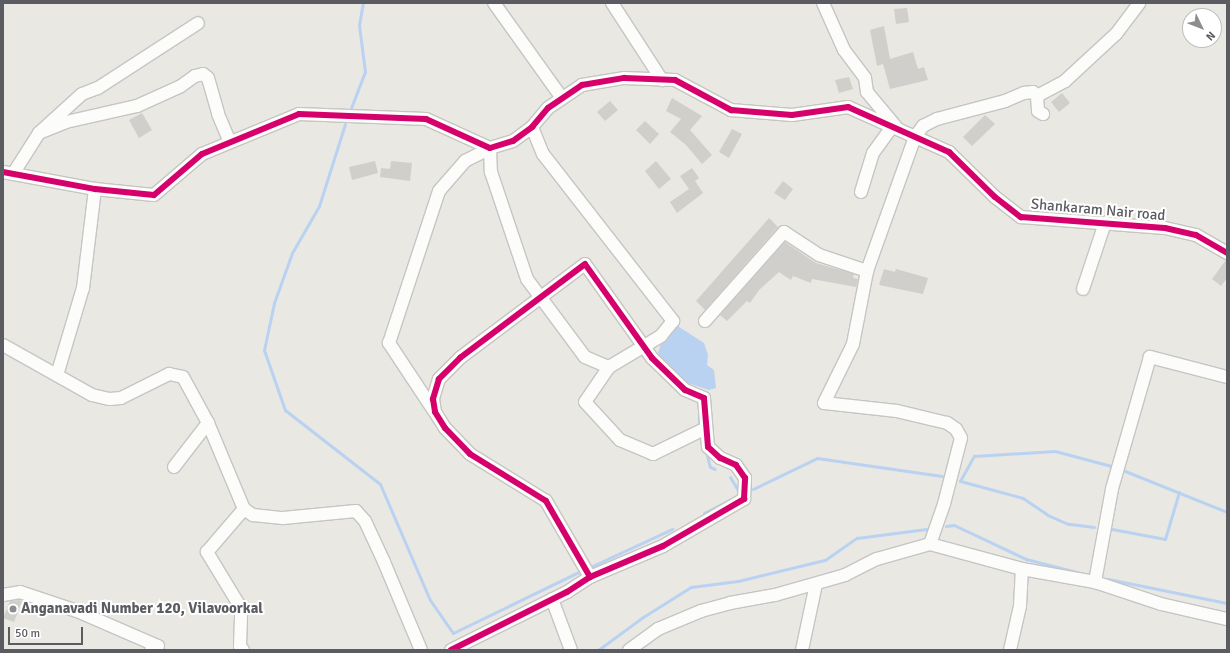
<!DOCTYPE html>
<html>
<head>
<meta charset="utf-8">
<style>
  body { margin:0 }
  #map { position:relative; width:1230px; height:653px; overflow:hidden; background:#e9e8e3; font-family:Signika,sans-serif }
  div>[style] { position:absolute }
  [style*='--x'] { left:calc(var(--x)*1px); top:calc(var(--y)*1px); width:calc(var(--w)*1px); rotate:calc(var(--a)*1deg) }
  .water>* { inset:0; background:#bad2f1 }
  .stream>* { height:3px; margin:-1.5px; padding:0 1.5px; transform-origin:1.5px; border-radius:1.5px; background:#bad2f1 }
  .building>* { inset:0; background:#d0cfcc }
  .roads { filter:drop-shadow(1px 0 #c6c5c4) drop-shadow(-1px 0 #c6c5c4) drop-shadow(0 1px #c6c5c4) drop-shadow(0 -1px #c6c5c4) }
  .minor>* { height:12px; margin:-6px; padding:0 6px; transform-origin:6px; border-radius:6px; background:#fcfcfb }
  .cycleway>* { height:6px; margin:-3px; padding:0 3px; transform-origin:3px; border-radius:3px; background:#d6006c }
  .dots>* { width:11px; height:11px; translate:-50% -50%; box-sizing:border-box; border:2px solid #fff; border-radius:50% }
  span { translate:-50% -50%; white-space:nowrap; text-align:center; line-height:1.15; -webkit-text-stroke:4px #fff; paint-order:stroke }
  .street-label { font-size:15px; color:#5a5c61 }
  .poi-label { font-size:15px; color:#5a5c61; font-weight:700 }
  .left { translate:0 -50%; text-align:left }
  .frame { position:absolute; inset:0; border:4px solid #5a5c61; pointer-events:none }
  .north { position:absolute; left:1182px; top:8px; width:40px; height:40px; box-sizing:border-box; background:#fff; border:1px solid #bdbec0; border-radius:50%; rotate:133deg; font-size:11px; font-weight:700; line-height:16px; text-align:center; color:#5a5c61 }
  .north::after { content:''; display:block; margin:auto; width:14px; height:18px; background:#8c8d8e; clip-path:polygon(50% 0,100% 100%,50% 72%,0 100%) }
  .scale { position:absolute; left:8px; top:627px; width:75px; height:18px; box-sizing:border-box; border:2px solid #5a5c61; border-top:0; padding-left:5px; font-size:12px; line-height:14px; white-space:nowrap; color:#5a5c61; -webkit-text-stroke:3px #fff; paint-order:stroke }
</style>
</head>
<body>
<div id="map">
  <div class="water">
    <div style="clip-path:polygon(676px 325px,704px 343px,708px 355px,707px 365px,714px 370px,716px 388px,709px 390px,691px 384px,679px 379px,667px 369px,658px 353px,662px 340px)"></div>
  </div>
  <div class="stream">
    <div style="--x:351;--y:108;--w:39;--a:-69"></div>
    <div style="--x:365;--y:72;--w:47;--a:-97.3"></div>
    <div style="--x:359;--y:25;--w:22;--a:-80"></div>
    <div style="--x:345;--y:124;--w:86;--a:107.6"></div>
    <div style="--x:319;--y:206;--w:54;--a:119.9"></div>
    <div style="--x:292;--y:253;--w:53;--a:109.8"></div>
    <div style="--x:274;--y:303;--w:48;--a:102"></div>
    <div style="--x:264;--y:350;--w:64;--a:70.7"></div>
    <div style="--x:285;--y:410;--w:120;--a:37.9"></div>
    <div style="--x:380;--y:484;--w:126;--a:66.7"></div>
    <div style="--x:430;--y:600;--w:40;--a:55.1"></div>
    <div style="--x:453;--y:633;--w:144;--a:-25.9"></div>
    <div style="--x:699;--y:427;--w:14;--a:-90"></div>
    <div style="--x:707;--y:456;--w:11;--a:75"></div>
    <div style="--x:710;--y:467;--w:5;--a:22"></div>
    <div style="--x:1120;--y:469;--w:115;--a:21.9"></div>
    <div style="--x:730;--y:477;--w:17;--a:59"></div>
    <div style="--x:753;--y:489;--w:71;--a:-25.8"></div>
    <div style="--x:817;--y:458;--w:126;--a:8.2"></div>
    <div style="--x:704;--y:513;--w:33;--a:-27"></div>
    <div style="--x:946;--y:526;--w:8;--a:-7"></div>
    <div style="--x:954;--y:525;--w:80;--a:25.3"></div>
    <div style="--x:1026;--y:559;--w:60;--a:14.5"></div>
    <div style="--x:1094;--y:527;--w:26;--a:-173"></div>
    <div style="--x:1068;--y:524;--w:22;--a:-156"></div>
    <div style="--x:1048;--y:515;--w:30;--a:-146"></div>
    <div style="--x:1023;--y:498;--w:65;--a:-164.9"></div>
    <div style="--x:960;--y:481;--w:29;--a:-61"></div>
    <div style="--x:974;--y:456;--w:81;--a:-3.5"></div>
    <div style="--x:1055;--y:451;--w:62;--a:14.9"></div>
    <div style="--x:1112;--y:529;--w:54;--a:10.7"></div>
    <div style="--x:1165;--y:539;--w:49;--a:-73.4"></div>
    <div style="--x:588;--y:568;--w:93;--a:-24.9"></div>
    <div style="--x:1108;--y:579;--w:121;--a:11.4"></div>
    <div style="--x:598;--y:650;--w:56;--a:-36.3"></div>
    <div style="--x:643;--y:617;--w:57;--a:-32"></div>
    <div style="--x:691;--y:587;--w:47;--a:-7.3"></div>
    <div style="--x:738;--y:581;--w:89;--a:-13.6"></div>
    <div style="--x:825;--y:560;--w:39;--a:-35"></div>
    <div style="--x:857;--y:538;--w:70;--a:-7.4"></div>
  </div>
  <div class="building">
    <div style="clip-path:polygon(907px 8px,909px 22px,896px 24px,894px 9px)"></div>
    <div style="clip-path:polygon(884px 26px,890px 59px,913px 52px,918px 69px,924px 67px,928px 80px,890px 89px,883px 64px,877px 66px,870px 30px)"></div>
    <div style="clip-path:polygon(849px 77px,853px 89px,839px 93px,835px 80px)"></div>
    <div style="clip-path:polygon(1062px 93px,1070px 103px,1059px 112px,1051px 102px)"></div>
    <div style="clip-path:polygon(672px 98px,702px 116px,690px 130px,712px 155px,702px 164px,686px 145px,670px 132px,681px 119px,666px 111px)"></div>
    <div style="clip-path:polygon(610px 101px,618px 110px,605px 121px,597px 112px)"></div>
    <div style="clip-path:polygon(142px 113px,152px 130px,139px 138px,129px 120px)"></div>
    <div style="clip-path:polygon(985px 115px,995px 124px,972px 146px,963px 137px)"></div>
    <div style="clip-path:polygon(645px 121px,659px 134px,650px 144px,636px 130px)"></div>
    <div style="clip-path:polygon(732px 129px,742px 134px,729px 158px,719px 152px)"></div>
    <div style="clip-path:polygon(375px 161px,378px 173px,352px 180px,349px 167px)"></div>
    <div style="clip-path:polygon(391px 161px,412px 163px,410px 181px,380px 177px,381px 168px,390px 169px)"></div>
    <div style="clip-path:polygon(656px 161px,671px 179px,659px 189px,645px 171px)"></div>
    <div style="clip-path:polygon(692px 168px,699px 178px,695px 181px,703px 193px,677px 213px,670px 202px,689px 189px,680px 176px)"></div>
    <div style="clip-path:polygon(783px 181px,793px 189px,785px 200px,774px 193px)"></div>
    <div style="clip-path:polygon(769px 218px,778px 227px,705px 310px,696px 301px)"></div>
    <div style="clip-path:polygon(785px 242px,816px 263px,854px 274px,853px 278px,858px 279px,856px 287px,812px 279px,811px 283px,793px 276px,791px 280px,779px 272px,759px 290px,750px 303px,747px 301px,727px 321px,720px 315px)"></div>
    <div style="clip-path:polygon(1226px 260px,1227px 278px,1221px 286px,1212px 279px)"></div>
    <div style="clip-path:polygon(884px 269px,895px 272px,896px 269px,928px 278px,923px 294px,879px 285px)"></div>
    <div style="clip-path:polygon(19px 600px,22px 601px,14px 622px,3px 618px,10px 601px)"></div>
  </div>
  <div class="roads">
    <div class="minor">
      <div style="--x:494;--y:3;--w:117;--a:54.4"></div>
      <div style="--x:612;--y:3;--w:92;--a:57"></div>
      <div style="--x:823;--y:3;--w:51;--a:65.9"></div>
      <div style="--x:844;--y:50;--w:35;--a:53"></div>
      <div style="--x:865;--y:78;--w:14;--a:82"></div>
      <div style="--x:867;--y:92;--w:47;--a:50.2"></div>
      <div style="--x:1037;--y:96;--w:32;--a:-28"></div>
      <div style="--x:1065;--y:81;--w:69;--a:-42.7"></div>
      <div style="--x:1116;--y:34;--w:39;--a:-53"></div>
      <div style="--x:532;--y:127;--w:29;--a:68"></div>
      <div style="--x:543;--y:154;--w:212;--a:52.1"></div>
      <div style="--x:673;--y:321;--w:19;--a:129"></div>
      <div style="--x:661;--y:336;--w:61;--a:149.2"></div>
      <div style="--x:39;--y:133;--w:29;--a:-22"></div>
      <div style="--x:66;--y:122;--w:73;--a:-12.7"></div>
      <div style="--x:137;--y:106;--w:48;--a:-24.4"></div>
      <div style="--x:181;--y:86;--w:17;--a:-36"></div>
      <div style="--x:195;--y:76;--w:8;--a:-14"></div>
      <div style="--x:203;--y:74;--w:6;--a:39"></div>
      <div style="--x:208;--y:78;--w:37;--a:74"></div>
      <div style="--x:218;--y:114;--w:30;--a:67"></div>
      <div style="--x:3;--y:172;--w:94;--a:10.5"></div>
      <div style="--x:95;--y:189;--w:59;--a:5.8"></div>
      <div style="--x:154;--y:195;--w:63;--a:-40.5"></div>
      <div style="--x:202;--y:154;--w:105;--a:-22.4"></div>
      <div style="--x:299;--y:114;--w:127;--a:2.3"></div>
      <div style="--x:426;--y:119;--w:70;--a:24.4"></div>
      <div style="--x:490;--y:148;--w:24;--a:-17"></div>
      <div style="--x:513;--y:141;--w:24;--a:-36"></div>
      <div style="--x:532;--y:127;--w:25;--a:-50"></div>
      <div style="--x:548;--y:108;--w:41;--a:-34.1"></div>
      <div style="--x:582;--y:85;--w:43;--a:-9.5"></div>
      <div style="--x:624;--y:78;--w:51;--a:2.2"></div>
      <div style="--x:675;--y:80;--w:64;--a:28.2"></div>
      <div style="--x:731;--y:110;--w:61;--a:4.7"></div>
      <div style="--x:792;--y:115;--w:57;--a:-8.1"></div>
      <div style="--x:848;--y:107;--w:111;--a:24"></div>
      <div style="--x:949;--y:152;--w:64;--a:44.4"></div>
      <div style="--x:995;--y:197;--w:33;--a:38"></div>
      <div style="--x:1021;--y:217;--w:144;--a:4.4"></div>
      <div style="--x:1165;--y:228;--w:32;--a:13"></div>
      <div style="--x:1196;--y:235;--w:36;--a:30"></div>
      <div style="--x:13;--y:174;--w:49;--a:-57.6"></div>
      <div style="--x:39;--y:133;--w:58;--a:-42.2"></div>
      <div style="--x:82;--y:94;--w:17;--a:-21"></div>
      <div style="--x:98;--y:88;--w:119;--a:-33"></div>
      <div style="--x:861;--y:192;--w:41;--a:-72.9"></div>
      <div style="--x:873;--y:153;--w:32;--a:-54"></div>
      <div style="--x:1083;--y:289;--w:70;--a:-71.6"></div>
      <div style="--x:705;--y:321;--w:119;--a:-48.4"></div>
      <div style="--x:784;--y:232;--w:42;--a:33.3"></div>
      <div style="--x:819;--y:255;--w:51;--a:18.4"></div>
      <div style="--x:3;--y:345;--w:102;--a:29.3"></div>
      <div style="--x:92;--y:395;--w:18;--a:13"></div>
      <div style="--x:110;--y:399;--w:11;--a:-5"></div>
      <div style="--x:121;--y:398;--w:54;--a:-26.6"></div>
      <div style="--x:169;--y:374;--w:14;--a:12"></div>
      <div style="--x:183;--y:377;--w:52;--a:61.5"></div>
      <div style="--x:208;--y:423;--w:93;--a:67.3"></div>
      <div style="--x:244;--y:509;--w:11;--a:34"></div>
      <div style="--x:253;--y:515;--w:30;--a:6"></div>
      <div style="--x:283;--y:518;--w:73;--a:-5.5"></div>
      <div style="--x:356;--y:511;--w:13;--a:48"></div>
      <div style="--x:365;--y:521;--w:45;--a:65.1"></div>
      <div style="--x:384;--y:562;--w:95;--a:67.2"></div>
      <div style="--x:57;--y:375;--w:91;--a:-73.4"></div>
      <div style="--x:83;--y:288;--w:100;--a:-83.1"></div>
      <div style="--x:1227;--y:377;--w:80;--a:-165.4"></div>
      <div style="--x:1150;--y:357;--w:137;--a:106.1"></div>
      <div style="--x:1112;--y:489;--w:95;--a:100.4"></div>
      <div style="--x:1095;--y:582;--w:70;--a:18.4"></div>
      <div style="--x:1161;--y:604;--w:68;--a:12.8"></div>
      <div style="--x:434;--y:411;--w:82;--a:-123.5"></div>
      <div style="--x:389;--y:343;--w:160;--a:-71.8"></div>
      <div style="--x:439;--y:191;--w:40;--a:-49"></div>
      <div style="--x:465;--y:161;--w:28;--a:-27"></div>
      <div style="--x:490;--y:148;--w:24;--a:88"></div>
      <div style="--x:491;--y:172;--w:113;--a:71.4"></div>
      <div style="--x:527;--y:279;--w:97;--a:53.4"></div>
      <div style="--x:585;--y:357;--w:26;--a:23"></div>
      <div style="--x:609;--y:367;--w:42;--a:124.4"></div>
      <div style="--x:585;--y:402;--w:52;--a:47.4"></div>
      <div style="--x:620;--y:440;--w:36;--a:23"></div>
      <div style="--x:653;--y:454;--w:59;--a:-26.1"></div>
      <div style="--x:174;--y:467;--w:56;--a:-52.3"></div>
      <div style="--x:930;--y:544;--w:95;--a:15.2"></div>
      <div style="--x:1022;--y:569;--w:74;--a:10.1"></div>
      <div style="--x:3;--y:595;--w:17;--a:-10"></div>
      <div style="--x:20;--y:592;--w:60;--a:18.4"></div>
      <div style="--x:77;--y:611;--w:88;--a:23.4"></div>
      <div style="--x:158;--y:646;--w:8;--a:150"></div>
      <div style="--x:552;--y:599;--w:54;--a:69.6"></div>
      <div style="--x:243;--y:650;--w:5;--a:-127"></div>
      <div style="--x:240;--y:646;--w:38;--a:-88"></div>
      <div style="--x:241;--y:608;--w:66;--a:-121.3"></div>
      <div style="--x:207;--y:552;--w:57;--a:-49.3"></div>
      <div style="--x:451;--y:650;--w:130;--a:-26.6"></div>
      <div style="--x:567;--y:592;--w:27;--a:-33"></div>
      <div style="--x:590;--y:577;--w:79;--a:-23"></div>
      <div style="--x:663;--y:546;--w:94;--a:-30.1"></div>
      <div style="--x:744;--y:499;--w:21;--a:-87"></div>
      <div style="--x:745;--y:478;--w:16;--a:-125"></div>
      <div style="--x:736;--y:465;--w:17;--a:-156"></div>
      <div style="--x:720;--y:458;--w:16;--a:-137"></div>
      <div style="--x:708;--y:447;--w:49;--a:-94.7"></div>
      <div style="--x:704;--y:398;--w:21;--a:-157"></div>
      <div style="--x:685;--y:390;--w:46;--a:-135.9"></div>
      <div style="--x:652;--y:358;--w:115;--a:-125.5"></div>
      <div style="--x:585;--y:264;--w:156;--a:143.1"></div>
      <div style="--x:460;--y:358;--w:30;--a:135"></div>
      <div style="--x:439;--y:379;--w:21;--a:107"></div>
      <div style="--x:433;--y:399;--w:13;--a:81"></div>
      <div style="--x:435;--y:412;--w:19;--a:58"></div>
      <div style="--x:445;--y:428;--w:36;--a:46"></div>
      <div style="--x:470;--y:454;--w:89;--a:31.7"></div>
      <div style="--x:546;--y:501;--w:88;--a:59.9"></div>
      <div style="--x:629;--y:650;--w:36;--a:-36"></div>
      <div style="--x:658;--y:629;--w:47;--a:-22.7"></div>
      <div style="--x:701;--y:611;--w:30;--a:-15"></div>
      <div style="--x:730;--y:603;--w:46;--a:-10.1"></div>
      <div style="--x:775;--y:595;--w:73;--a:-15.9"></div>
      <div style="--x:845;--y:575;--w:36;--a:-27"></div>
      <div style="--x:877;--y:559;--w:55;--a:-15.8"></div>
      <div style="--x:930;--y:544;--w:42;--a:-70.7"></div>
      <div style="--x:944;--y:504;--w:68;--a:-75.6"></div>
      <div style="--x:961;--y:438;--w:10;--a:-119"></div>
      <div style="--x:956;--y:429;--w:11;--a:-146"></div>
      <div style="--x:947;--y:423;--w:51;--a:-166.5"></div>
      <div style="--x:897;--y:411;--w:73;--a:-173.7"></div>
      <div style="--x:824;--y:403;--w:66;--a:-63.8"></div>
      <div style="--x:853;--y:344;--w:74;--a:-79.1"></div>
      <div style="--x:867;--y:271;--w:142;--a:-70.3"></div>
      <div style="--x:915;--y:137;--w:14;--a:-54"></div>
      <div style="--x:923;--y:126;--w:16;--a:-27"></div>
      <div style="--x:937;--y:119;--w:70;--a:-14.8"></div>
      <div style="--x:1005;--y:101;--w:21;--a:-23"></div>
      <div style="--x:1024;--y:93;--w:9;--a:-6"></div>
      <div style="--x:1033;--y:92;--w:6;--a:45"></div>
      <div style="--x:1037;--y:96;--w:15;--a:86"></div>
      <div style="--x:1038;--y:111;--w:6;--a:31"></div>
      <div style="--x:802;--y:650;--w:67;--a:-78"></div>
      <div style="--x:1010;--y:650;--w:45;--a:-77.2"></div>
      <div style="--x:1020;--y:606;--w:37;--a:-87"></div>
    </div>
  </div>
  <div class="cycleway">
    <div style="--x:3;--y:172;--w:94;--a:10.5"></div>
    <div style="--x:95;--y:189;--w:59;--a:5.8"></div>
    <div style="--x:154;--y:195;--w:63;--a:-40.5"></div>
    <div style="--x:202;--y:154;--w:105;--a:-22.4"></div>
    <div style="--x:299;--y:114;--w:127;--a:2.3"></div>
    <div style="--x:426;--y:119;--w:70;--a:24.4"></div>
    <div style="--x:490;--y:148;--w:24;--a:-17"></div>
    <div style="--x:513;--y:141;--w:24;--a:-36"></div>
    <div style="--x:532;--y:127;--w:25;--a:-50"></div>
    <div style="--x:548;--y:108;--w:41;--a:-34.1"></div>
    <div style="--x:582;--y:85;--w:43;--a:-9.5"></div>
    <div style="--x:624;--y:78;--w:51;--a:2.2"></div>
    <div style="--x:675;--y:80;--w:64;--a:28.2"></div>
    <div style="--x:731;--y:110;--w:61;--a:4.7"></div>
    <div style="--x:792;--y:115;--w:57;--a:-8.1"></div>
    <div style="--x:848;--y:107;--w:111;--a:24"></div>
    <div style="--x:949;--y:152;--w:64;--a:44.4"></div>
    <div style="--x:995;--y:197;--w:33;--a:38"></div>
    <div style="--x:1021;--y:217;--w:144;--a:4.4"></div>
    <div style="--x:1165;--y:228;--w:32;--a:13"></div>
    <div style="--x:1196;--y:235;--w:36;--a:30"></div>
    <div style="--x:451;--y:650;--w:130;--a:-26.6"></div>
    <div style="--x:567;--y:592;--w:27;--a:-33"></div>
    <div style="--x:590;--y:577;--w:79;--a:-23"></div>
    <div style="--x:663;--y:546;--w:94;--a:-30.1"></div>
    <div style="--x:744;--y:499;--w:21;--a:-87"></div>
    <div style="--x:745;--y:478;--w:16;--a:-125"></div>
    <div style="--x:736;--y:465;--w:17;--a:-156"></div>
    <div style="--x:720;--y:458;--w:16;--a:-137"></div>
    <div style="--x:708;--y:447;--w:49;--a:-94.7"></div>
    <div style="--x:704;--y:398;--w:21;--a:-157"></div>
    <div style="--x:685;--y:390;--w:46;--a:-135.9"></div>
    <div style="--x:652;--y:358;--w:115;--a:-125.5"></div>
    <div style="--x:585;--y:264;--w:156;--a:143.1"></div>
    <div style="--x:460;--y:358;--w:30;--a:135"></div>
    <div style="--x:439;--y:379;--w:21;--a:107"></div>
    <div style="--x:433;--y:399;--w:13;--a:81"></div>
    <div style="--x:435;--y:412;--w:19;--a:58"></div>
    <div style="--x:445;--y:428;--w:36;--a:46"></div>
    <div style="--x:470;--y:454;--w:89;--a:31.7"></div>
    <div style="--x:546;--y:501;--w:88;--a:59.9"></div>
  </div>
  <div class="dots">
    <div style="left:13px;top:609px;background:#8c8d8e"></div>
  </div>
  <div class="street-label">
    <span style="left:1098px;top:210px;rotate:5deg">Shankaram Nair road</span>
  </div>
  <div class="poi-label">
    <span class="left" style="left:21px;top:609px">Anganavadi Number 120, Vilavoorkal</span>
  </div>
  <div class="frame"></div>
  <div class="north">N</div>
  <div class="scale">50 m</div>
</div>
</body>
</html>
